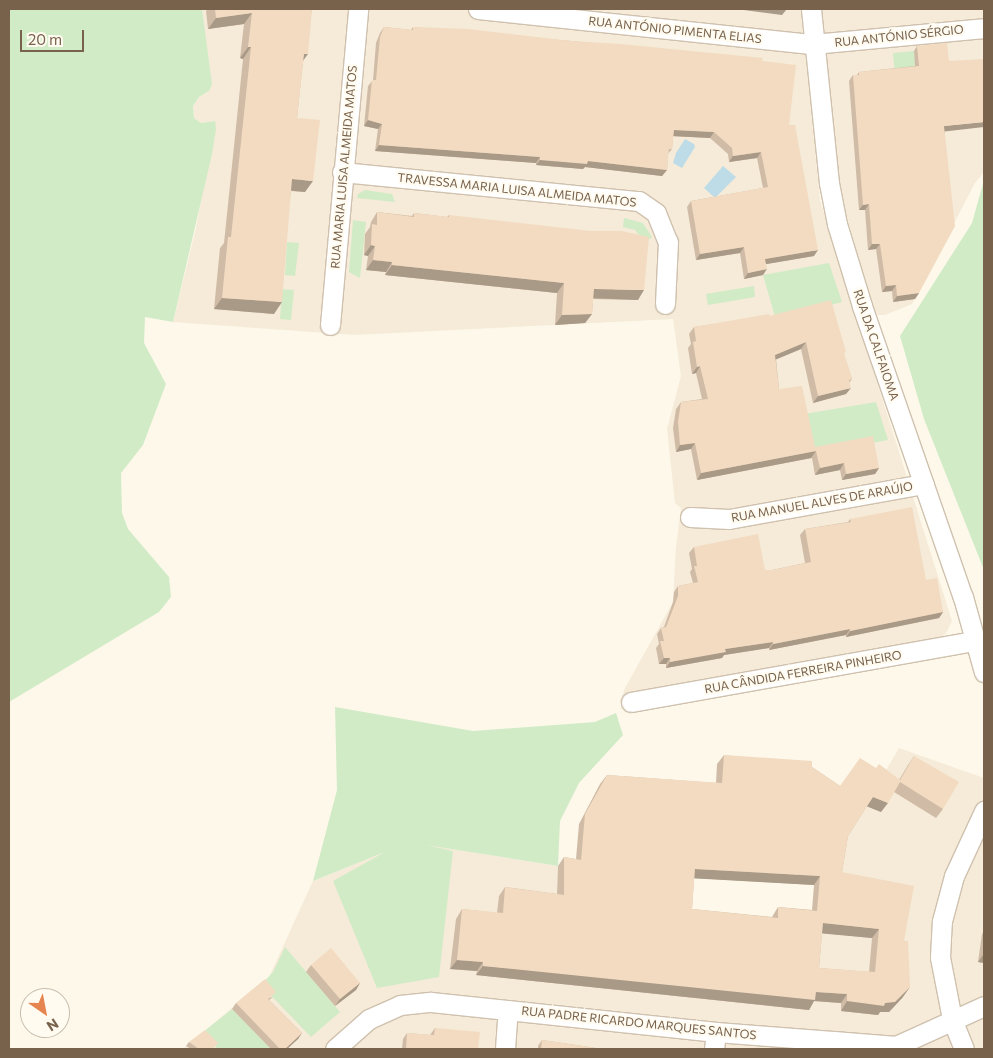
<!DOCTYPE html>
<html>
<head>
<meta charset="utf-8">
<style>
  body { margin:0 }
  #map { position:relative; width:993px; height:1058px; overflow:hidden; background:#fdf8ea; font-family:Commissioner,sans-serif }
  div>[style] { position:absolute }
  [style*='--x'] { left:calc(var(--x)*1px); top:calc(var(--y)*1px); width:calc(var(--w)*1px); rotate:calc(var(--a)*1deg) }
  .residential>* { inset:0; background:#f5ebd8 }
  .green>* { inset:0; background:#d1ebc7 }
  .water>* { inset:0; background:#bddce7 }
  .roads { filter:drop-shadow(1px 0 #cfc1ae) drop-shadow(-1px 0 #cfc1ae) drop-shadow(0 1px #cfc1ae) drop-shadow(0 -1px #cfc1ae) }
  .minor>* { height:19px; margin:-9.5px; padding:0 9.5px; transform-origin:9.5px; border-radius:9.5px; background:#fff }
  .wall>* { inset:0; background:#d0bca6 }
  .shaded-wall>* { inset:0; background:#a99987 }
  .building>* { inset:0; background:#f2dbc1 }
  span { translate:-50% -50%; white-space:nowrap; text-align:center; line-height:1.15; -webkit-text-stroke:4px #fffbf0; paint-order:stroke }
  .street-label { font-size:12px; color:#78624c }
  .frame { position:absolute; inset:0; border:10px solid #78624c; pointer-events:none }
  .north { position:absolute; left:20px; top:988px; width:50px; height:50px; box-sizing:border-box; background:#fffbf0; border:1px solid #c9beae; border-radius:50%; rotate:147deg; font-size:14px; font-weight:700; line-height:20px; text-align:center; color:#78624c }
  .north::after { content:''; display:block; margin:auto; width:18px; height:22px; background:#e6854f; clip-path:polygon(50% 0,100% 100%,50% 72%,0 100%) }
  .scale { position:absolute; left:20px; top:30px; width:64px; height:22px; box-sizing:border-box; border:2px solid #78624c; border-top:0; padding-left:6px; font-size:15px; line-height:18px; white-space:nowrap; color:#78624c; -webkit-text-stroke:4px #fffbf0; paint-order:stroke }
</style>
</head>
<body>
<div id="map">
  <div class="residential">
    <div style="clip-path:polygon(202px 9px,801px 9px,820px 200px,952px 621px,946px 633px,941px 638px,622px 697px,625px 688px,673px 602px,676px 547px,681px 508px,675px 503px,667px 429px,681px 376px,673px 319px,354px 335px,173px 322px,196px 228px,215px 121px,201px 123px,194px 118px,193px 106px,199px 97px,209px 91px)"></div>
    <div style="clip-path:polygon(822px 9px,984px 9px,984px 172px,975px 183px,912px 304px,885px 315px,878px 315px,873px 308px,840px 193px)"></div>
    <div style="clip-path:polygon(899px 748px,984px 778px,984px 1049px,183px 1049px,269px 977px,313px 881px,410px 842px,558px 866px,557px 904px,827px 934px,842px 846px)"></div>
  </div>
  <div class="green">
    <div style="clip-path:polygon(9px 9px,202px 9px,212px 84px,209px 91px,199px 97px,193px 106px,194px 118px,201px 123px,215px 121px,216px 129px,212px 154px,173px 322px,145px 317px,144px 343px,166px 384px,143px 445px,121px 473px,122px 513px,128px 529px,169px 577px,171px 597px,159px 612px,9px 702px)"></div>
    <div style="clip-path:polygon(914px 51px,921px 133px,900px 135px,893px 53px)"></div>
    <div style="clip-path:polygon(984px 180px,984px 570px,924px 419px,900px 336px,972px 223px)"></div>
    <div style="clip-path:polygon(365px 190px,392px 194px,395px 202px,357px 198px,358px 194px)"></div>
    <div style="clip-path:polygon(624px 218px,643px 223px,652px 237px,645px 243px,635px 230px,623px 227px)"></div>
    <div style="clip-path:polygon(353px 220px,366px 222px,360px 278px,349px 272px)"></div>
    <div style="clip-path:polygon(287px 242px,299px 243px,295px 276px,285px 275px)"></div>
    <div style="clip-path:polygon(829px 263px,842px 302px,776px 320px,763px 275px)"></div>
    <div style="clip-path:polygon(754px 286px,755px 297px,708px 305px,706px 294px)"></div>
    <div style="clip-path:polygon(282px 289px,294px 290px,291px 320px,280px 319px)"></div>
    <div style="clip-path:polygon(876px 402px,888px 440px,811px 454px,804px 414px)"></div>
    <div style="clip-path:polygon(335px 707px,473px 731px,595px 722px,616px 713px,623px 735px,579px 783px,560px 821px,558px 866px,426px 845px,453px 851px,439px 977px,377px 988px,333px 881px,385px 852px,313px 881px,337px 790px)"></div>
    <div style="clip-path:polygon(285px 947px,340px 1012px,311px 1037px,261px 985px,273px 972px)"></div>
    <div style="clip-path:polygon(232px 1009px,271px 1049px,218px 1049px,202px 1033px)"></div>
  </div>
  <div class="water">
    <div style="clip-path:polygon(685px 139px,694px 144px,695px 147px,682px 168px,673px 163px,676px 153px)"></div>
    <div style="clip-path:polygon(723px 166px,736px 177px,715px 198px,704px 188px)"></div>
  </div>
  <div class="roads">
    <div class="minor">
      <div style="--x:478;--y:9;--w:337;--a:6"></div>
      <div style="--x:813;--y:44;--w:172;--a:-5.3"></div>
      <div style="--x:811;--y:9;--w:175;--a:84.1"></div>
      <div style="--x:829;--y:183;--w:42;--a:79"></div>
      <div style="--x:837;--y:224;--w:86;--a:73"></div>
      <div style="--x:862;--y:306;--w:308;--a:70.9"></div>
      <div style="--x:963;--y:597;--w:78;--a:74.4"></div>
      <div style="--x:342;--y:172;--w:298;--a:5.6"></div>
      <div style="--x:639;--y:201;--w:21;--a:35"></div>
      <div style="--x:656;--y:213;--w:31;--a:68"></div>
      <div style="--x:668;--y:242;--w:62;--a:92.8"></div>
      <div style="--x:330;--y:325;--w:317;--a:-84.9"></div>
      <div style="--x:690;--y:517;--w:39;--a:3"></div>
      <div style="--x:729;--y:519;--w:198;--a:-10.2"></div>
      <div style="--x:631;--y:702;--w:349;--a:-10.1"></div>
      <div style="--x:335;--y:1049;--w:45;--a:-41.4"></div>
      <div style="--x:369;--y:1019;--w:34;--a:-24"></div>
      <div style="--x:400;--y:1005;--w:31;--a:-6"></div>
      <div style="--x:431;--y:1002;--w:287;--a:6"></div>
      <div style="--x:716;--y:1032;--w:181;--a:4.4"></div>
      <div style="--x:896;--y:1046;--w:97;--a:-24.4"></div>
      <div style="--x:505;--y:1049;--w:39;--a:-86"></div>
      <div style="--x:714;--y:1049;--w:17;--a:-83"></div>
      <div style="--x:964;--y:1049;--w:32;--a:-112"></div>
      <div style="--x:952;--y:1019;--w:63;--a:-101"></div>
      <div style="--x:940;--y:957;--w:36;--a:-87"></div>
      <div style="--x:942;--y:921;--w:47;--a:-75.1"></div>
      <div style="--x:954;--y:876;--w:72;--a:-65.2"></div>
    </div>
  </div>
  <div class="wall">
    <div style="clip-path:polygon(208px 9px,312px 9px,303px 61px,297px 118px,305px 192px,291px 191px,274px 314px,214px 309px,220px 248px,224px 243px,243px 59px,240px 58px,244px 24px,208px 29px,206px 11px)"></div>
    <div style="clip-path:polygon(384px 27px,411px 30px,413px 27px,571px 41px,762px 61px,789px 125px,814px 256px,766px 264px,763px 275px,744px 279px,740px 253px,696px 260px,687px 207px,691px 201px,763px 188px,757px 158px,729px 162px,728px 154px,710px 138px,673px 136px,672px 149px,668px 154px,667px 170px,662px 176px,585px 167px,583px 169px,536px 165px,536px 163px,375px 151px,378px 129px,364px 126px,368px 86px,373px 80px,376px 43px,380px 33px)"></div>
    <div style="clip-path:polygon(917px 46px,945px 131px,919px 293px,915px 299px,893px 302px,892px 291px,882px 292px,876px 249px,868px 250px,865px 210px,859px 210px,849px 81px,853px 75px,857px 75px,859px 72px,915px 66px,914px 51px)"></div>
    <div style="clip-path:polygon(377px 212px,412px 216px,414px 213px,447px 217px,449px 215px,638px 300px,593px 299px,592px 314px,585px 323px,555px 325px,557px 293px,385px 275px,386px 272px,366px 270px,368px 256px,364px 255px,365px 234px,370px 227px,371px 222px)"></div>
    <div style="clip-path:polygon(769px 316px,844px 355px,852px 379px,849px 383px,846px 394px,813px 403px,801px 349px,776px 359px,779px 389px,815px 447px,879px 468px,875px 474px,842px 480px,840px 470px,815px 475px,812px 458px,697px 480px,691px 449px,676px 452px,673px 428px,676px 409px,681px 402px,702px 399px,696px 373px,692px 374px,688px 348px,691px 344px,689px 334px,694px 327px)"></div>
    <div style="clip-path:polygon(850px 519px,926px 580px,943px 612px,939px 618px,846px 637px,846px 635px,769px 650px,769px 648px,724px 655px,722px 658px,666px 668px,666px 664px,659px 664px,656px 648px,659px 644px,657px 634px,661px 628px,664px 627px,673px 602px,674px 592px,678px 586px,693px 583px,690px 572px,692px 569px,689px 553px,694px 547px,765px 570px,772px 570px,805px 563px,800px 535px,805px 529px,848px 522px)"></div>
    <div style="clip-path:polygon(evenodd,724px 755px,812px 767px,840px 786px,876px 768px,899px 780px,908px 765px,914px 756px,943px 809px,936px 818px,894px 792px,881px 812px,867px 806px,848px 836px,842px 872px,904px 941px,903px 997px,889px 1012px,880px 1012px,878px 1015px,841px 1011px,841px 1003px,814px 1001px,809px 1010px,476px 975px,477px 971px,450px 969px,456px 919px,462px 909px,497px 913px,499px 896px,505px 887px,557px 894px,558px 866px,564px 857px,576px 859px,579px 824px,600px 784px,607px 775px,716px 783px,717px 764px,724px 755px,694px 878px,814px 885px,812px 910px,778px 907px,772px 917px,692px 909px,694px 878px,724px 755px,822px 933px,872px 938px,869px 972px,819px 968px,822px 933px)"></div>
    <div style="clip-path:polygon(984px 931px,984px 963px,978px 962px,982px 934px)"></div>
    <div style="clip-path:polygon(311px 965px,360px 983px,356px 990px,335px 1006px,306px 972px)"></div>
    <div style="clip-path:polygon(273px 997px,269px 1000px,302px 1033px,298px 1039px,287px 1049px,271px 1049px,232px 1009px,236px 1003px)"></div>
    <div style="clip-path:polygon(435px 1028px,478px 1049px,402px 1049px,403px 1039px,407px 1033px,430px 1035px)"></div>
    <div style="clip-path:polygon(542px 1040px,603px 1049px,538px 1049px,538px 1046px)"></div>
    <div style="clip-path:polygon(189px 1042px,213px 1049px,191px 1049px,186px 1046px)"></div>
  </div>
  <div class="shaded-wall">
    <div style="clip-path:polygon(736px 9px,787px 9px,782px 15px)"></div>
    <div style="clip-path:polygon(252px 13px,244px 24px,208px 29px,216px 18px)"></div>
    <div style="clip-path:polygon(248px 47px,251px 47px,243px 59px,240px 58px)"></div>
    <div style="clip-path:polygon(304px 54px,308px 54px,300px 65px)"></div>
    <div style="clip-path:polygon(368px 120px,382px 124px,378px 129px,364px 126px)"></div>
    <div style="clip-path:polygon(984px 122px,984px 127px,940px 132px,944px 126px)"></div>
    <div style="clip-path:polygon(674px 130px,714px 132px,710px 138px,670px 136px)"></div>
    <div style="clip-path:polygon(379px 145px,540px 157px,536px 163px,375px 151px)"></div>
    <div style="clip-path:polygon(761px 152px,757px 158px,729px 162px,733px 156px)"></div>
    <div style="clip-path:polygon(540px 160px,588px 161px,667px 170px,662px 176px,585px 167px,583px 169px,536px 165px)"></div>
    <div style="clip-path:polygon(292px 179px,313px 181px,305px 192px,284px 190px)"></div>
    <div style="clip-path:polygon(869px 204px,865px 210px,859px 210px,863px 205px)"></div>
    <div style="clip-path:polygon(872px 244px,880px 244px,876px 249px,868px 250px)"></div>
    <div style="clip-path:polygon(371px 245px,375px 246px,368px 256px,364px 255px)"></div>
    <div style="clip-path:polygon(744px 247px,740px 253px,696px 260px,700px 254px)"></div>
    <div style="clip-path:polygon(818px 250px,814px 256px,761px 265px,765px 259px)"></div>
    <div style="clip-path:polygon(373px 260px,392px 262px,386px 272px,366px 270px)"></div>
    <div style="clip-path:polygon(392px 265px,564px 283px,557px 293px,385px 275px)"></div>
    <div style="clip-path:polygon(767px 269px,763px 275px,744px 279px,748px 273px)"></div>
    <div style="clip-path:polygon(896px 285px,892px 291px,882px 292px,886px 286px)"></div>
    <div style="clip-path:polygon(594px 289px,644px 290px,638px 300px,587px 298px)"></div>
    <div style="clip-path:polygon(919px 293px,915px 299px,893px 302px,897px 296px)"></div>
    <div style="clip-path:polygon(222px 298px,282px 302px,274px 314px,214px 309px)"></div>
    <div style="clip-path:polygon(592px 314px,585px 323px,555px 325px,562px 315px)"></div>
    <div style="clip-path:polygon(806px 342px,801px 349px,770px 362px,775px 355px)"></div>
    <div style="clip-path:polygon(700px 366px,696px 373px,692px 374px,697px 367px)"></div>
    <div style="clip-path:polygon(851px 388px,846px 394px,813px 403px,818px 396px)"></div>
    <div style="clip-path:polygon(695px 443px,691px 449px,676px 452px,680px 445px)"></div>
    <div style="clip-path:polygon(816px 451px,811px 458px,697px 480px,701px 473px)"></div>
    <div style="clip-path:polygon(844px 463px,840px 470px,815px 475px,820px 468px)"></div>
    <div style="clip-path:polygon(879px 468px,875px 474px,842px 480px,846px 474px)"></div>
    <div style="clip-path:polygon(943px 612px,939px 618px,846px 637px,850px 631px)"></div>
    <div style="clip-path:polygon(850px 629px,846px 635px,769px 650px,773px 644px)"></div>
    <div style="clip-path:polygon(773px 642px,769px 648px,724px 655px,722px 658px,666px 668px,670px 662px,725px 649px)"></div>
    <div style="clip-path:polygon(664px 658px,670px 658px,666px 664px,659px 664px)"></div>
    <div style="clip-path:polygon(873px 797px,888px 803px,881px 812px,866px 806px)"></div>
    <div style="clip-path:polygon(695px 869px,820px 876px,814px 885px,688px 878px)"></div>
    <div style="clip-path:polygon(823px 923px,879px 929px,872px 938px,817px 933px)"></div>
    <div style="clip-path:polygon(983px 955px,984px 955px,984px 963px,978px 962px)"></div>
    <div style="clip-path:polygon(457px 960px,483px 962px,477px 971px,450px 969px)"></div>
    <div style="clip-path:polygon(483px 966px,816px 992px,847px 994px,841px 1003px,814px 1001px,809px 1010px,476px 975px)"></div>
    <div style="clip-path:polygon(360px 983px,356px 990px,335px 1006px,340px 999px)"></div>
    <div style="clip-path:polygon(910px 987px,903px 997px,889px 1012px,880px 1012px,878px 1015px,841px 1011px,847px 1001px,885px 1003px)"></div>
    <div style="clip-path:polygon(302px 1033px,298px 1039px,287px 1049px,285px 1049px)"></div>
  </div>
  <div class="building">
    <div style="clip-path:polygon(215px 9px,312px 9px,308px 54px,304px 54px,297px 118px,320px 120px,313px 181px,292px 179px,282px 302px,222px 298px,228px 237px,231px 237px,251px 47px,248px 47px,252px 13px,216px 18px)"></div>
    <div style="clip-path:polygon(384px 27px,413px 30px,413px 27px,468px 29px,571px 41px,620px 44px,763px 58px,762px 61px,796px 65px,789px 125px,795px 125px,818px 250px,765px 259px,767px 269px,748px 273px,744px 247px,700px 254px,691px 201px,768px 187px,761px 152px,733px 156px,732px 148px,714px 132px,674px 130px,672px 149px,669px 149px,667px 170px,588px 161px,587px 164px,540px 160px,540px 157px,379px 145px,382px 124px,368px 120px,372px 80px,376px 80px,380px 37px)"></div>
    <div style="clip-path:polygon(947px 43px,949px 61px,984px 59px,984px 122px,944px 126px,955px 226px,919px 293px,897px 296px,896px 285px,886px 286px,880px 244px,872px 244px,869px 204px,863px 205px,853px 75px,859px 75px,859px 72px,919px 66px,917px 46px)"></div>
    <div style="clip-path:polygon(377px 212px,414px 217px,414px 213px,449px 217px,449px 215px,591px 231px,622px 231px,649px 237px,644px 290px,594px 289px,592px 314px,562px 315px,564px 283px,392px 265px,392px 262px,373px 260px,375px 246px,371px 245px,372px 224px,377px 225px)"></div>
    <div style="clip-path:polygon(831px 300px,846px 352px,844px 353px,852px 379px,849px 380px,851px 388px,818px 396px,806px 342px,775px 355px,779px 389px,802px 386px,815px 447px,873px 436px,879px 468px,846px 474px,844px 463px,820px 468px,815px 447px,816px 451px,701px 473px,695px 443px,680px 445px,678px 422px,681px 402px,708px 399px,700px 366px,697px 367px,693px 342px,696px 341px,694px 327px,769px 314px,769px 316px)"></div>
    <div style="clip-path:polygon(912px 507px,926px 580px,937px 578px,943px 612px,850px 631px,850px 629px,773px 644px,773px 642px,725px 649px,726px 652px,670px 662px,670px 658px,664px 658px,660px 641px,664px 641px,661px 628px,666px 627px,678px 596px,678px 586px,698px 582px,694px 566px,697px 566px,694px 547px,758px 534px,765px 570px,772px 570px,811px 562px,805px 529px,851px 522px,850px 519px)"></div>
    <div style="clip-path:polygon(evenodd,724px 755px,812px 761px,812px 767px,840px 786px,860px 758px,876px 768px,879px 764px,900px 780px,914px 756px,959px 782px,943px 809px,900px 782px,888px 803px,873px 797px,848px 836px,842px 872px,914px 886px,904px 941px,908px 941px,910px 987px,895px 1002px,885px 1003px,884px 1006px,847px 1001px,847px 994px,816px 992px,815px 1000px,483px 966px,483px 962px,457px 960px,462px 909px,503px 913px,505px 887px,564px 895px,564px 857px,581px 860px,585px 814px,607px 775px,722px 783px,724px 755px,695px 869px,820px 876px,817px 911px,778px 907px,778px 918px,692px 909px,695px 869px,724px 755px,823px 923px,879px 929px,875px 972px,819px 968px,823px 923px)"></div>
    <div style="clip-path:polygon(331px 948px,360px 983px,340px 999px,311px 965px)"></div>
    <div style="clip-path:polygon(265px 979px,276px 992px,268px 999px,302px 1033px,285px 1049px,280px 1049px,236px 1003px)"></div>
    <div style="clip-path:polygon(435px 1028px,480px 1032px,478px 1049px,406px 1049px,407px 1033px,434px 1035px)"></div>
    <div style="clip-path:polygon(205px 1030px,218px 1043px,213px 1049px,199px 1049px,189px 1042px)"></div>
    <div style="clip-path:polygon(542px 1040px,603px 1049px,541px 1049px)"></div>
  </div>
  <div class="street-label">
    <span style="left:675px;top:30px;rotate:6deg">RUA ANTÓNIO PIMENTA ELIAS</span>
    <span style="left:899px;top:36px;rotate:-6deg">RUA ANTÓNIO SÉRGIO</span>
    <span style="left:344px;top:167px;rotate:-85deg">RUA MARIA LUISA ALMEIDA MATOS</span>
    <span style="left:517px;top:190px;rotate:6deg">TRAVESSA MARIA LUISA ALMEIDA MATOS</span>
    <span style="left:876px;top:345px;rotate:71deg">RUA DA CALFAIOMA</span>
    <span style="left:822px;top:502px;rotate:-10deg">RUA MANUEL ALVES DE ARAÚJO</span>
    <span style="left:803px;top:672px;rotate:-10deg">RUA CÂNDIDA FERREIRA PINHEIRO</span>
    <span style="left:639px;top:1023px;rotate:6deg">RUA PADRE RICARDO MARQUES SANTOS</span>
  </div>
  <div class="frame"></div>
  <div class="north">N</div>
  <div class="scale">20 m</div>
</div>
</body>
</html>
